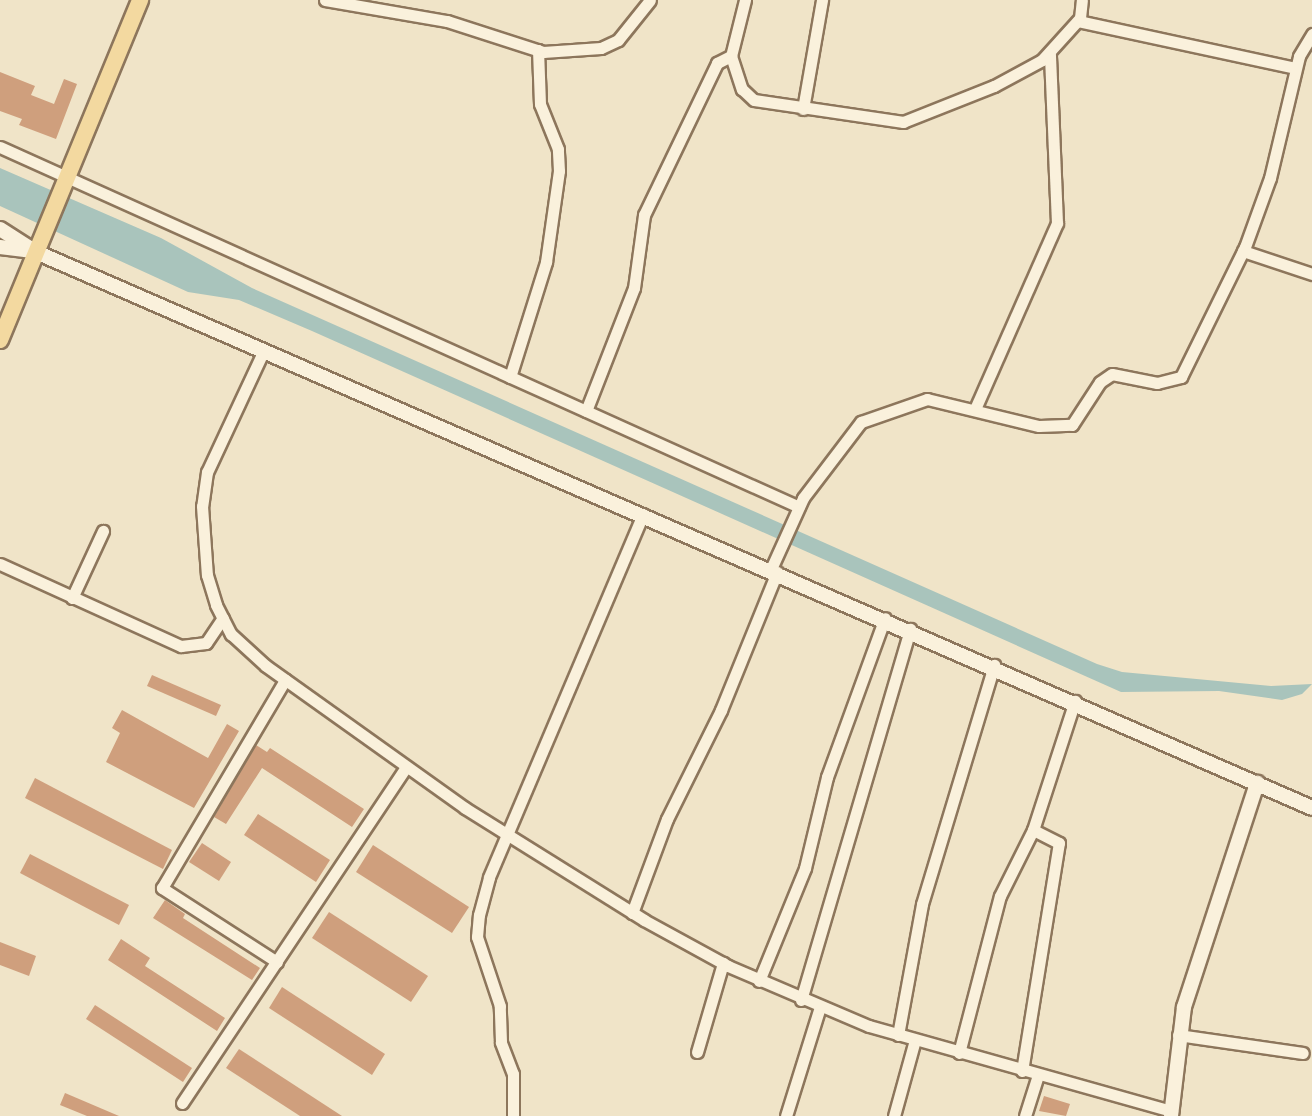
<!DOCTYPE html>
<html>
<head>
<meta charset="utf-8">
<style>
  body { margin:0 }
  #map { position:relative; width:1312px; height:1116px; overflow:hidden; background:#f0e4c8; font-family:Bitter,serif }
  div>[style] { position:absolute }
  [style*='--x'] { left:calc(var(--x)*1px); top:calc(var(--y)*1px); width:calc(var(--w)*1px); rotate:calc(var(--a)*1deg) }
  .water>* { inset:0; background:#a9c4bc }
  .building>* { inset:0; background:#cf9f7d }
  .roads { filter:drop-shadow(2px 0 #8d765c) drop-shadow(-2px 0 #8d765c) drop-shadow(0 2px #8d765c) drop-shadow(0 -2px #8d765c) }
  .minor>* { height:11px; margin:-5.5px; padding:0 5.5px; transform-origin:5.5px; border-radius:5.5px; background:#faf1dc }
  .tertiary>* { height:14px; margin:-7px; padding:0 7px; transform-origin:7px; border-radius:7px; background:#faf1dc }
  .secondary>* { height:14px; margin:-7px; padding:0 7px; transform-origin:7px; border-radius:7px; background:#faf1dc }
  .primary>* { height:16px; margin:-8px; padding:0 8px; transform-origin:8px; border-radius:8px; background:#f3d9a0 }
  span { translate:-50% -50%; white-space:nowrap; text-align:center; line-height:1.15; -webkit-text-stroke:7px #f7eed8; paint-order:stroke }
</style>
</head>
<body>
<div id="map">
  <div class="water">
    <div style="clip-path:polygon(0 168px,161px 238px,252px 288px,1097px 664px,1122px 672px,1271px 686px,1312px 684px,1302px 694px,1282px 700px,1219px 691px,1121px 692px,312px 331px,239px 300px,188px 292px,0 206px)"></div>
  </div>
  <div class="building">
    <div style="clip-path:polygon(0 72px,35px 86px,31px 95px,54px 104px,64px 79px,77px 84px,56px 139px,19px 125px,22px 119px,0 111px)"></div>
    <div style="clip-path:polygon(152px 675px,221px 705px,216px 716px,147px 686px)"></div>
    <div style="clip-path:polygon(122px 710px,208px 758px,227px 724px,239px 731px,194px 808px,106px 762px,120px 733px,112px 728px)"></div>
    <div style="clip-path:polygon(256px 745px,267px 752px,270px 748px,364px 809px,352px 827px,262px 768px,226px 824px,214px 817px)"></div>
    <div style="clip-path:polygon(35px 778px,172px 850px,163px 869px,25px 798px)"></div>
    <div style="clip-path:polygon(258px 814px,330px 860px,316px 882px,244px 835px)"></div>
    <div style="clip-path:polygon(202px 843px,231px 862px,219px 881px,189px 862px)"></div>
    <div style="clip-path:polygon(373px 845px,469px 907px,452px 933px,356px 872px)"></div>
    <div style="clip-path:polygon(30px 854px,129px 905px,119px 925px,20px 873px)"></div>
    <div style="clip-path:polygon(165px 900px,185px 914px,183px 918px,260px 968px,252px 980px,153px 918px)"></div>
    <div style="clip-path:polygon(329px 912px,428px 976px,411px 1002px,312px 938px)"></div>
    <div style="clip-path:polygon(121px 939px,150px 958px,145px 966px,225px 1018px,217px 1031px,108px 960px)"></div>
    <div style="clip-path:polygon(0 942px,36px 956px,29px 976px,0 965px)"></div>
    <div style="clip-path:polygon(282px 987px,385px 1054px,372px 1075px,269px 1008px)"></div>
    <div style="clip-path:polygon(95px 1005px,192px 1068px,183px 1082px,86px 1019px)"></div>
    <div style="clip-path:polygon(239px 1049px,342px 1116px,300px 1116px,226px 1068px)"></div>
    <div style="clip-path:polygon(65px 1093px,119px 1116px,87px 1116px,60px 1105px)"></div>
    <div style="clip-path:polygon(1044px 1096px,1070px 1104px,1066px 1116px,1039px 1111px)"></div>
  </div>
  <div class="roads">
    <div class="minor">
      <div style="--x:325;--y:0;--w:124;--a:9.8"></div>
      <div style="--x:447;--y:21;--w:101;--a:17.9"></div>
      <div style="--x:543;--y:52;--w:58;--a:-3.9"></div>
      <div style="--x:601;--y:48;--w:19;--a:-25"></div>
      <div style="--x:618;--y:40;--w:51;--a:-51.3"></div>
      <div style="--x:745;--y:0;--w:58;--a:104"></div>
      <div style="--x:731;--y:56;--w:35;--a:72"></div>
      <div style="--x:742;--y:89;--w:16;--a:43"></div>
      <div style="--x:754;--y:100;--w:151;--a:8.4"></div>
      <div style="--x:903;--y:122;--w:98;--a:-21.6"></div>
      <div style="--x:994;--y:86;--w:55;--a:-28.4"></div>
      <div style="--x:1042;--y:60;--w:57;--a:-47.9"></div>
      <div style="--x:1080;--y:18;--w:18;--a:-84"></div>
      <div style="--x:1078;--y:21;--w:222;--a:12.2"></div>
      <div style="--x:803;--y:109;--w:111;--a:-80.1"></div>
      <div style="--x:0;--y:147;--w:876;--a:24.25"></div>
      <div style="--x:1243;--y:251;--w:73;--a:18.4"></div>
      <div style="--x:264;--y:350;--w:135;--a:115"></div>
      <div style="--x:207;--y:472;--w:34;--a:98"></div>
      <div style="--x:202;--y:506;--w:69;--a:85.9"></div>
      <div style="--x:207;--y:575;--w:31;--a:73"></div>
      <div style="--x:216;--y:605;--w:33;--a:63"></div>
      <div style="--x:231;--y:634;--w:47;--a:42.4"></div>
      <div style="--x:266;--y:666;--w:244;--a:35.5"></div>
      <div style="--x:465;--y:808;--w:211;--a:32"></div>
      <div style="--x:644;--y:920;--w:96;--a:28.7"></div>
      <div style="--x:728;--y:966;--w:153;--a:23.1"></div>
      <div style="--x:869;--y:1026;--w:315;--a:15.7"></div>
      <div style="--x:510;--y:377;--w:121;--a:-72.6"></div>
      <div style="--x:546;--y:262;--w:92;--a:-81.9"></div>
      <div style="--x:559;--y:171;--w:22;--a:-93"></div>
      <div style="--x:558;--y:149;--w:48;--a:-111.8"></div>
      <div style="--x:540;--y:104;--w:54;--a:-92.1"></div>
      <div style="--x:975;--y:409;--w:203;--a:-66.2"></div>
      <div style="--x:1057;--y:223;--w:170;--a:-92.4"></div>
      <div style="--x:586;--y:411;--w:132;--a:-68.7"></div>
      <div style="--x:634;--y:288;--w:74;--a:-82.2"></div>
      <div style="--x:644;--y:215;--w:169;--a:-64.3"></div>
      <div style="--x:717;--y:63;--w:16;--a:-27"></div>
      <div style="--x:0;--y:564;--w:199;--a:24.4"></div>
      <div style="--x:181;--y:646;--w:25;--a:-7"></div>
      <div style="--x:206;--y:643;--w:30;--a:-56"></div>
      <div style="--x:771;--y:569;--w:78;--a:-65.7"></div>
      <div style="--x:803;--y:498;--w:96;--a:-52.7"></div>
      <div style="--x:861;--y:422;--w:70;--a:-19.2"></div>
      <div style="--x:927;--y:399;--w:115;--a:13.6"></div>
      <div style="--x:1039;--y:426;--w:33;--a:-2"></div>
      <div style="--x:1072;--y:425;--w:51;--a:-56.9"></div>
      <div style="--x:1100;--y:382;--w:14;--a:-34"></div>
      <div style="--x:1112;--y:374;--w:46;--a:11.3"></div>
      <div style="--x:1157;--y:383;--w:25;--a:-14"></div>
      <div style="--x:1181;--y:377;--w:145;--a:-63.8"></div>
      <div style="--x:1245;--y:247;--w:73;--a:-70.1"></div>
      <div style="--x:1270;--y:178;--w:125;--a:-76.6"></div>
      <div style="--x:1299;--y:56;--w:26;--a:-59"></div>
      <div style="--x:72;--y:598;--w:74;--a:-65.2"></div>
      <div style="--x:632;--y:913;--w:100;--a:-69.6"></div>
      <div style="--x:667;--y:819;--w:122;--a:-63.6"></div>
      <div style="--x:721;--y:710;--w:149;--a:-67.9"></div>
      <div style="--x:277;--y:962;--w:137;--a:-147.2"></div>
      <div style="--x:162;--y:888;--w:242;--a:-59.4"></div>
      <div style="--x:759;--y:981;--w:122;--a:-67.8"></div>
      <div style="--x:805;--y:868;--w:94;--a:-76.4"></div>
      <div style="--x:827;--y:777;--w:169;--a:-70"></div>
      <div style="--x:801;--y:1000;--w:387;--a:-73.6"></div>
      <div style="--x:898;--y:1035;--w:133;--a:-79.6"></div>
      <div style="--x:922;--y:904;--w:250;--a:-73.2"></div>
      <div style="--x:1178;--y:1035;--w:126;--a:8.2"></div>
      <div style="--x:697;--y:1052;--w:93;--a:-73.7"></div>
      <div style="--x:959;--y:1053;--w:162;--a:-75.4"></div>
      <div style="--x:1000;--y:896;--w:74;--a:-63.4"></div>
      <div style="--x:1033;--y:830;--w:136;--a:-72"></div>
      <div style="--x:1022;--y:1071;--w:231;--a:-80.8"></div>
      <div style="--x:1059;--y:843;--w:29;--a:-153"></div>
      <div style="--x:182;--y:1103;--w:404;--a:-56.3"></div>
      <div style="--x:513;--y:1116;--w:42;--a:-90"></div>
      <div style="--x:513;--y:1074;--w:34;--a:-111"></div>
      <div style="--x:501;--y:1042;--w:36;--a:-92"></div>
      <div style="--x:500;--y:1006;--w:73;--a:-108.4"></div>
      <div style="--x:477;--y:937;--w:22;--a:-85"></div>
      <div style="--x:479;--y:915;--w:39;--a:-75"></div>
      <div style="--x:489;--y:877;--w:394;--a:-67"></div>
      <div style="--x:786;--y:1116;--w:114;--a:-72.7"></div>
      <div style="--x:894;--y:1116;--w:79;--a:-74.6"></div>
      <div style="--x:1025;--y:1116;--w:43;--a:-72.4"></div>
    </div>
    <div class="tertiary">
      <div style="--x:1171;--y:1116;--w:110;--a:-83.2"></div>
      <div style="--x:1184;--y:1007;--w:236;--a:-71.9"></div>
    </div>
    <div class="secondary">
      <div style="--x:0;--y:229;--w:43;--a:32.6"></div>
      <div style="--x:36;--y:252;--w:1392;--a:23.54"></div>
      <div style="--x:0;--y:247;--w:31;--a:7"></div>
    </div>
    <div class="primary">
      <div style="--x:0;--y:340;--w:368;--a:-67.6"></div>
    </div>
  </div>
</div>
</body>
</html>
